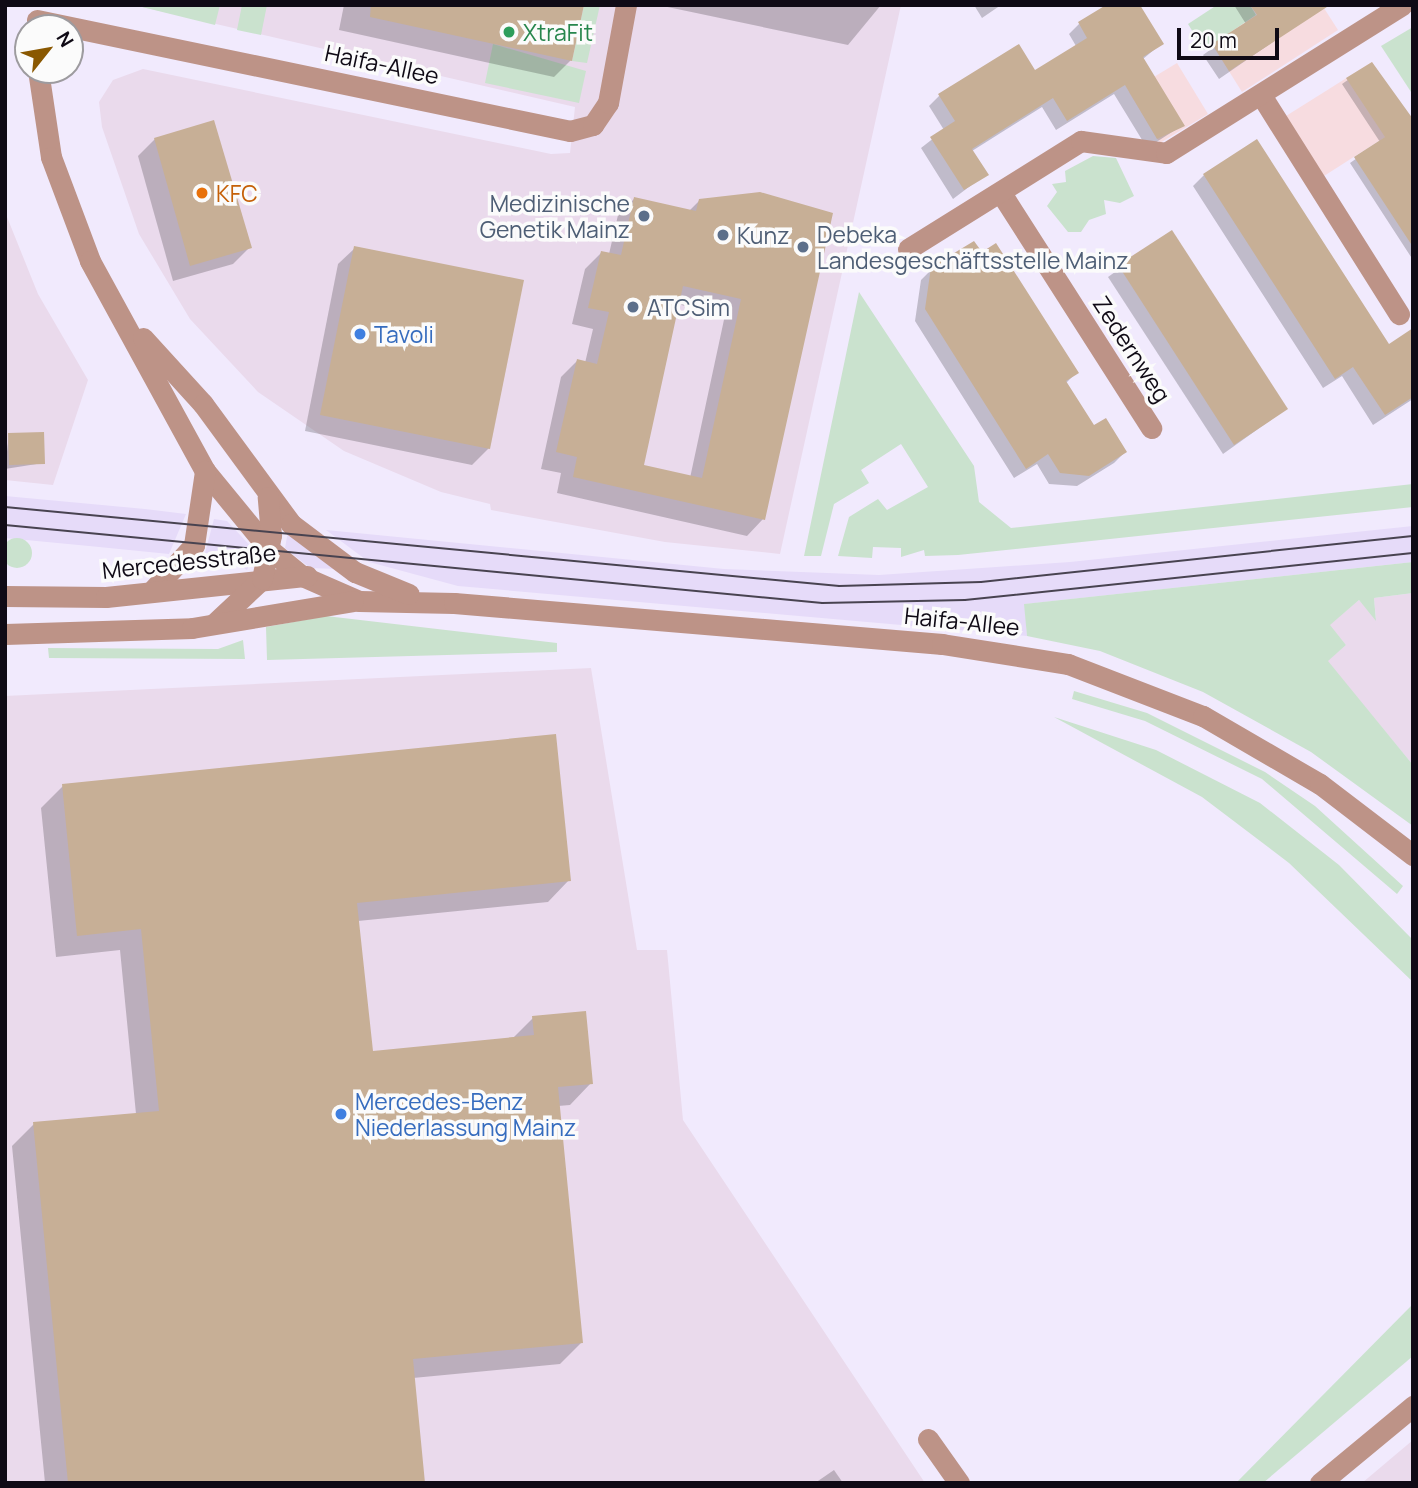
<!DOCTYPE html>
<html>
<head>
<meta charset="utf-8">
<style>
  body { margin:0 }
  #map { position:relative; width:1418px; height:1488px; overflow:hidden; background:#f1eafd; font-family:Manrope,sans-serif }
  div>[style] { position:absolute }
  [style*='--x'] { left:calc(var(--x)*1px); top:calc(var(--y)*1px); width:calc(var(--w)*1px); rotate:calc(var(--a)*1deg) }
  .commercial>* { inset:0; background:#eadaec }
  .industrial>* { inset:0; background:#f7dce0 }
  .built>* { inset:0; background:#e6dbf9 }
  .green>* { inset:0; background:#cae2ce }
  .round { border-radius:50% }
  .shadow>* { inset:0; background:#0003 }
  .building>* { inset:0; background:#c7af96 }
  .minor>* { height:21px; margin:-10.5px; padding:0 10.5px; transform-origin:10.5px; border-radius:10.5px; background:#bd9387 }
  .tram>* { height:2px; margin:-1px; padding:0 1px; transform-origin:1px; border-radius:1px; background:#484350 }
  .dots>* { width:19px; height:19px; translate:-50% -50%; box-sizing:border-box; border:4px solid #fbfbfb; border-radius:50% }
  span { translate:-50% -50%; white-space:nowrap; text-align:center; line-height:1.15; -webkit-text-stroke:7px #fbfbfb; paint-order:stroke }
  .leisure-label { font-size:23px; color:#27864d }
  .left { translate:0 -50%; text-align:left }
  .street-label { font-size:23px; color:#0f0a15 }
  .food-label { font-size:23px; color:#c56008 }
  .service-label { font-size:23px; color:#4e5e75 }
  .right { translate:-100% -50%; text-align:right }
  .shop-label { font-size:23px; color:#366cbe }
  .frame { position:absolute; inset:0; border:7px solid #0f0a15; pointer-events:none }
  .north { position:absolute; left:14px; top:14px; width:70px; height:70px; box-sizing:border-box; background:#fbfbfb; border:2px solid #9d9b9f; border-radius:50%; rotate:59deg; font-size:19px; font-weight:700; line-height:28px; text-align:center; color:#0f0a15 }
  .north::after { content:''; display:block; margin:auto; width:24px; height:32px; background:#8a5801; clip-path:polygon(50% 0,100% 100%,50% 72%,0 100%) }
  .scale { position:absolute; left:1177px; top:28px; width:102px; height:32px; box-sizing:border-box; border:4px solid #0f0a15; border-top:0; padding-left:9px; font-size:21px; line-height:24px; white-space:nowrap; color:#0f0a15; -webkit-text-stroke:5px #fbfbfb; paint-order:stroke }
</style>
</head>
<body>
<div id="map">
  <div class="commercial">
    <div style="clip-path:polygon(134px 5px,901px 5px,780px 554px,665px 542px,491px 510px,490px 504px,441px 492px,344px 451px,258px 392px,190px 319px,139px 234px,102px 127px,99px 102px,113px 80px,143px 69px,551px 154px,570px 153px,575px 107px)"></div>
    <div style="clip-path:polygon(5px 212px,38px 294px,88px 380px,53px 485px,5px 480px)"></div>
    <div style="clip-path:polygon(1413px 593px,1413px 765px,1327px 661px,1346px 645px,1329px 625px,1359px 600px,1376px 619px,1374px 598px)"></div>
    <div style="clip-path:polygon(591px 668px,637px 950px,667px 950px,683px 1120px,925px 1483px,5px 1483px,5px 696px)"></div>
    <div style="clip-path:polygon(1413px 1440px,1413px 1483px,1362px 1483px)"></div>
  </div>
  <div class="industrial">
    <div style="clip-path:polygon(1272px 5px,1322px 5px,1338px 30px,1242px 92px,1212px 44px)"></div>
    <div style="clip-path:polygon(1372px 62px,1410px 121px,1324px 176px,1286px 116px)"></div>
    <div style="clip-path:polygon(1177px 63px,1208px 114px,1160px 143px,1129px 92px)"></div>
  </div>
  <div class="built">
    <div style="clip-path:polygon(5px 496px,145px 509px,186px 514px,169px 554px,89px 546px,5px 538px)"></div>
    <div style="clip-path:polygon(214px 519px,227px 521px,256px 552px,247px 570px,232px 560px,204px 557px)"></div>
    <div style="clip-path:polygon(289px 526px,337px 569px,310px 568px,285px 548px)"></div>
    <div style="clip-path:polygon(1413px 526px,1413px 562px,1025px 604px,1027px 636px,458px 586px,369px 562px,326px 530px,724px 569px,879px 575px,1070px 562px)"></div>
  </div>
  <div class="green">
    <div style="clip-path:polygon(134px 5px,220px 5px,215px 25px)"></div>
    <div style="clip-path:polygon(242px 5px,267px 5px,261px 35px,237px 30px)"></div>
    <div style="clip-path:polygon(584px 5px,600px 5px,587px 63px,572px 61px)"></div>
    <div style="clip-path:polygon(1217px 5px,1250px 5px,1256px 15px,1204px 50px,1188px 24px)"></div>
    <div style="clip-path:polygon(1413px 27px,1413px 95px,1381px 46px)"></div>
    <div style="clip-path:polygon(493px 44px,586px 71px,579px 103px,485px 83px)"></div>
    <div style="clip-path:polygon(1093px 156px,1116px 158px,1134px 196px,1120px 203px,1104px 200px,1106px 214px,1089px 220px,1081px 232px,1068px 232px,1047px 206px,1057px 192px,1052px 184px,1066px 182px,1065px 171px)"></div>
    <div style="clip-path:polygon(859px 292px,974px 466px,979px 502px,1011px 528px,1413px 484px,1413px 507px,958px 555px,925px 556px,924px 550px,901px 557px,901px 548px,873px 547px,872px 558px,838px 556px,849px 517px,878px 499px,887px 510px,928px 487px,901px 444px,861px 470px,869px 483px,834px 504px,821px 556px,804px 556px)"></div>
    <div class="round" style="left:2px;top:538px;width:30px;height:30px"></div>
    <div style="clip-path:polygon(1413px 562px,1413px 593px,1374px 598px,1376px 621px,1359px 600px,1330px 625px,1346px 645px,1328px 661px,1413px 765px,1413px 826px,1311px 752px,1203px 692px,1100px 651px,1027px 636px,1024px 604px)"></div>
    <div style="clip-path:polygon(326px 616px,557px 643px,557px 652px,267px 660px,266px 627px)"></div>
    <div style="clip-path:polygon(243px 640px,245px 659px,49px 658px,48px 648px,218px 649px)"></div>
    <div style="clip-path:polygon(1074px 691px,1147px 713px,1265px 772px,1315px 806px,1403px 886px,1397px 894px,1262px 779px,1145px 721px,1072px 699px)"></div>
    <div style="clip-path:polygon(1054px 717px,1156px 750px,1260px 803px,1339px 865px,1413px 940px,1413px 982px,1289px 863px,1202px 797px)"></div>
    <div style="clip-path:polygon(1413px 1304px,1413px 1356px,1263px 1483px,1236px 1483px)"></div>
  </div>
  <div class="shadow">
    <div style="clip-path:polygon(344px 5px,582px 5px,571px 60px,554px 77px,339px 30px)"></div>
    <div style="clip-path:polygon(658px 5px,881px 5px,848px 45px)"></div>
    <div style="clip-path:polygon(974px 5px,1001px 5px,982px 18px)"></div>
    <div style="clip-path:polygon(1234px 5px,1320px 5px,1322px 8px,1219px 79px,1203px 55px,1246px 24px)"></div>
    <div style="clip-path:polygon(1079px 24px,1162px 43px,1143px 59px,1183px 125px,1147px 148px,1114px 94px,1056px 130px,1042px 107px,972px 151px,986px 174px,953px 199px,921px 148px,944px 130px,929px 106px,939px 96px,1035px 72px,1076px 46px,1069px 34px)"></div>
    <div style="clip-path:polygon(1371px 64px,1413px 129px,1413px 260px,1350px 163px,1380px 142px,1342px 84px)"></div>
    <div style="clip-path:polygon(155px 139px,250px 247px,233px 264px,173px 281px,138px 156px)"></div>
    <div style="clip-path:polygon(1204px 175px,1388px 346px,1413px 345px,1413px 399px,1373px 425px,1342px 376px,1323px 388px,1193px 186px)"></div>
    <div style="clip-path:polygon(evenodd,760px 194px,763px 519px,747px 536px,557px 493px,561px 473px,541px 469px,561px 377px,577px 361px,585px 363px,593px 329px,572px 324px,585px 269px,601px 253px,609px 254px,618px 215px,634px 199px,689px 211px,700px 200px,760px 194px,677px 304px,725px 315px,690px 478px,641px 467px,677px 304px)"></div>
    <div style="clip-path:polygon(1171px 232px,1286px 409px,1223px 454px,1108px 277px)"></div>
    <div style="clip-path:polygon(355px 248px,489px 448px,472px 465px,305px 431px,338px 264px)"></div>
    <div style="clip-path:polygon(932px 269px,1076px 373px,1065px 384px,1093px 428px,1125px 452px,1114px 463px,1077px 486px,1049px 484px,1037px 464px,1014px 478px,915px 321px,921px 280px)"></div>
    <div style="clip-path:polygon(9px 434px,43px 463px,5px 469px)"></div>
    <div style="clip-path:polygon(63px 786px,569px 880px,548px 902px,358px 921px,371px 1053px,512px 1039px,533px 1018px,591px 1083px,570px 1105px,558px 1106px,582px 1342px,560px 1364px,413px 1378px,423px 1483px,45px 1483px,12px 1146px,34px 1124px,136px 1114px,120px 950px,56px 957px,41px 808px)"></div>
    <div style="clip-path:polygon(834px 1470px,843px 1483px,815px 1483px)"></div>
  </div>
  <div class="building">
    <div style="clip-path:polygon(371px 5px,584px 5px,572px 61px,370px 17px)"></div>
    <div style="clip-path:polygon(1106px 5px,1140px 5px,1164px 44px,1143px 57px,1185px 126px,1157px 139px,1125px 85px,1067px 121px,1053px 98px,972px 149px,989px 175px,964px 190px,930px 137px,955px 121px,938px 94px,1019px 44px,1035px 70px,1087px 38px,1078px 22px)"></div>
    <div style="clip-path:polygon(1250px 5px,1330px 5px,1229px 71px,1212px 44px,1257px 15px)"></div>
    <div style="clip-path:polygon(1372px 62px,1413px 119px,1413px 247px,1354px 157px,1385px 137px,1346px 78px)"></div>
    <div style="clip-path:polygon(214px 120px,252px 248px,190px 266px,154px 138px)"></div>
    <div style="clip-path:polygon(1257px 139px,1389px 344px,1413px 328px,1413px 397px,1385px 415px,1353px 367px,1335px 379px,1203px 174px)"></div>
    <div style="clip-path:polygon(evenodd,760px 192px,833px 213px,765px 520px,573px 477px,577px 457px,556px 452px,577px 359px,597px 364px,609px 312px,588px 308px,601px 251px,621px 255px,634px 197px,696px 211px,699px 199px,760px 192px,683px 286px,741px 299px,702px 478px,644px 465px,683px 286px)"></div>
    <div style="clip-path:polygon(1172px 230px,1288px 409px,1234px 445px,1118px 265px)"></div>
    <div style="clip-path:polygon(974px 241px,982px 252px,996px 243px,1079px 373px,1066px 381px,1094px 425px,1106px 418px,1127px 452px,1089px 476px,1060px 473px,1048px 454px,1026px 469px,925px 309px,931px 267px)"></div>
    <div style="clip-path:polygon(354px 246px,524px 280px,490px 449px,320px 415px)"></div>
    <div style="clip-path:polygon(44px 432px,45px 464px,9px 465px,8px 433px)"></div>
    <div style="clip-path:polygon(556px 734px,571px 881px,357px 903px,373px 1051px,534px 1035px,532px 1016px,586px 1011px,593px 1084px,558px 1087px,583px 1343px,413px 1359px,425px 1483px,68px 1483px,33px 1122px,159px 1111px,141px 929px,77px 936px,62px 784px)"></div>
  </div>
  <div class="minor">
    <div style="--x:37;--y:20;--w:544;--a:11.76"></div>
    <div style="--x:570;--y:131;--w:24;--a:-15"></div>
    <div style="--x:593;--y:125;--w:27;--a:-56"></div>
    <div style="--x:608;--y:103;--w:100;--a:-79.6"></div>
    <div style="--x:38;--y:70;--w:88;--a:81.5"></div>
    <div style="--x:51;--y:157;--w:111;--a:69.4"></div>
    <div style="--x:90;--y:261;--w:239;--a:61.3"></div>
    <div style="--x:205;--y:471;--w:102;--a:50.6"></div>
    <div style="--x:270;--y:550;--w:41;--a:39.1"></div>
    <div style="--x:302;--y:576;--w:62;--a:23.7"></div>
    <div style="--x:359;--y:601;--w:95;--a:1.2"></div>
    <div style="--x:454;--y:603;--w:490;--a:4.8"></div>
    <div style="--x:942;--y:644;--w:128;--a:9"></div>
    <div style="--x:1068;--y:664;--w:145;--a:21.1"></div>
    <div style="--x:1203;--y:716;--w:135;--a:30.2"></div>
    <div style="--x:1320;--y:784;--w:117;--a:37.4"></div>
    <div style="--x:1261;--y:95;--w:259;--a:57.8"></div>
    <div style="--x:1001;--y:193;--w:279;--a:57.4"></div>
    <div style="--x:908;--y:249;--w:204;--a:-32"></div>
    <div style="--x:1081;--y:141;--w:86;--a:8"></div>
    <div style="--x:1166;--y:153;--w:279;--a:-32.1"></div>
    <div style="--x:143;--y:338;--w:89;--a:47.7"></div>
    <div style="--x:203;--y:404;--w:149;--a:53.7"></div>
    <div style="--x:291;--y:524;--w:80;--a:36.9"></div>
    <div style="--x:355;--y:572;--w:58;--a:22.2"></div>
    <div style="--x:151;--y:592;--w:64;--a:-47.5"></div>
    <div style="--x:194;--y:545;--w:75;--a:-81.5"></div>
    <div style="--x:5;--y:596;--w:101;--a:0.6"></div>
    <div style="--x:106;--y:597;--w:202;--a:-6"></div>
    <div style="--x:215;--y:623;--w:64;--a:-43.1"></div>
    <div style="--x:262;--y:579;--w:45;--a:-78.4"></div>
    <div style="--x:271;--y:535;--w:38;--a:-95"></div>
    <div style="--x:5;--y:634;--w:187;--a:-1.8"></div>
    <div style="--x:192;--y:628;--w:163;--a:-9.5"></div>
    <div style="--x:928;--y:1439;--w:54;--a:54.8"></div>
    <div style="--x:1320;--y:1483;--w:121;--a:-39.6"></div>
  </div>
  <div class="tram">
    <div style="--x:5;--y:507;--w:838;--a:5.41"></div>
    <div style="--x:839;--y:586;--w:142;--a:-1.6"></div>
    <div style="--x:981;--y:582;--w:434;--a:-6.1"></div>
    <div style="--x:5;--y:525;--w:821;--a:5.45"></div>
    <div style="--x:822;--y:603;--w:143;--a:-1.2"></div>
    <div style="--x:965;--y:600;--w:450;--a:-6"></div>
  </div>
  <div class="dots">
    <div style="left:509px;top:32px;background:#2e9e5b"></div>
    <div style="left:202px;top:193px;background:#e8710a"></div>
    <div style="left:644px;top:216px;background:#5c6f8a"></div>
    <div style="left:723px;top:235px;background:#5c6f8a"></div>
    <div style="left:803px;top:247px;background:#5c6f8a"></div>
    <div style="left:633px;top:307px;background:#5c6f8a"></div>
    <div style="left:360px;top:334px;background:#3f7fe0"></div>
    <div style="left:341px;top:1114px;background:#3f7fe0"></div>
  </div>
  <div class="leisure-label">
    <span class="left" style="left:523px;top:32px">XtraFit</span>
  </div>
  <div class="street-label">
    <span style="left:382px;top:64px;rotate:12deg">Haifa-Allee</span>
    <span style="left:1132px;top:349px;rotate:57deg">Zedernweg</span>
    <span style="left:189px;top:561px;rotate:-6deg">Mercedesstraße</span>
    <span style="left:962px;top:621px;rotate:6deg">Haifa-Allee</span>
  </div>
  <div class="food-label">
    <span class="left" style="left:216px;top:193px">KFC</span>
  </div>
  <div class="service-label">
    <span class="right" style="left:630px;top:216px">Medizinische<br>Genetik Mainz</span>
    <span class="left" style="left:817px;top:247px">Debeka<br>Landesgeschäftsstelle Mainz</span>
    <span class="left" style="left:737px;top:235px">Kunz</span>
    <span class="left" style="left:647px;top:307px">ATCSim</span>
  </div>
  <div class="shop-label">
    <span class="left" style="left:374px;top:334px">Tavoli</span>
    <span class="left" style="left:355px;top:1114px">Mercedes-Benz<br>Niederlassung Mainz</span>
  </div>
  <div class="frame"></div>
  <div class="north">N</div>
  <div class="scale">20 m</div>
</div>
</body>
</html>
